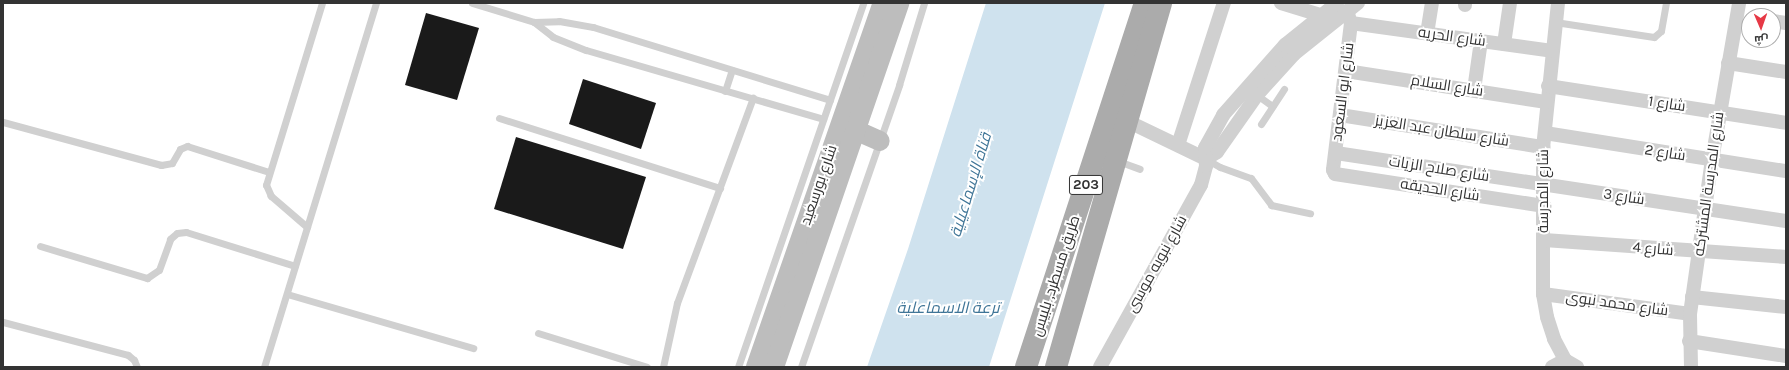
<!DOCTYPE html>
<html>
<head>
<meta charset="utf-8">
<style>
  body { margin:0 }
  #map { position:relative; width:1789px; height:370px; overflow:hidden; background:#fff; font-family:Karla,Cairo,sans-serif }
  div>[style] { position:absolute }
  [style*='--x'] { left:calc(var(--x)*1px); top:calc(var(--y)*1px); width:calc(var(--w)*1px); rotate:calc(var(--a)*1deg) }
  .water>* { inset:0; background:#cfe2ee }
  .building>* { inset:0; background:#1a1a1a }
  .service>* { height:7px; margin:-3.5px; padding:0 3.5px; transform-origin:3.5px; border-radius:3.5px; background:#d0d0d0 }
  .minor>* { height:14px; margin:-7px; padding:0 7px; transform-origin:7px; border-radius:7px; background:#d0d0d0 }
  .secondary>* { height:20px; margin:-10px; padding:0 10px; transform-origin:10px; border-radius:10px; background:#bdbdbd }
  .primary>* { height:22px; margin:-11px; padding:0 11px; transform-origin:11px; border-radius:11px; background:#ababab }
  span { translate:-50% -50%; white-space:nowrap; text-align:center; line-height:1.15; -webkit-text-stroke:4px #fff; paint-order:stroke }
  .shield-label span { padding:1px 3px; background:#fff; border:1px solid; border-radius:3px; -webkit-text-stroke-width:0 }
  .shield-label { font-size:14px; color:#333; font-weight:700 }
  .street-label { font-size:15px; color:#333 }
  .water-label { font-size:16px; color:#3f7597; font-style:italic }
  .frame { position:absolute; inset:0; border:4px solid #333; pointer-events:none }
  .north { position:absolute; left:1741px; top:8px; width:40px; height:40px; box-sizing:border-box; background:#fff; border:1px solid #adadad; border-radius:50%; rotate:178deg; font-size:11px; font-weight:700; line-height:16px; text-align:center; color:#333 }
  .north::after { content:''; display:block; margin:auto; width:14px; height:18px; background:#e63946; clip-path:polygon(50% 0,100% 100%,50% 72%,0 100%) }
</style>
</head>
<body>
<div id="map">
  <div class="water">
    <div style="clip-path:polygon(986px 3px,1105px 3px,989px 367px,867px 367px,908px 249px)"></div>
  </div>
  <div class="building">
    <div style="clip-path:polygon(426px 13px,479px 28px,457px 100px,405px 85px)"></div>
    <div style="clip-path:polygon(583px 79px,656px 103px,641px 149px,569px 124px)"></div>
    <div style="clip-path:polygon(516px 137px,646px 177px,623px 249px,494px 209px)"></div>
  </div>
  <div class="service">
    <div style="--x:472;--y:3;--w:65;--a:17"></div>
    <div style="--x:534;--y:22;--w:24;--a:38"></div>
    <div style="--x:553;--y:37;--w:35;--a:22"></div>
    <div style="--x:586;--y:50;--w:247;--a:16.2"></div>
    <div style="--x:534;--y:22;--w:25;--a:-2"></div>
    <div style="--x:559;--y:21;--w:35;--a:10"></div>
    <div style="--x:593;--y:27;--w:248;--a:17.1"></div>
    <div style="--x:1555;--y:22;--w:100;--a:8.6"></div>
    <div style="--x:1654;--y:37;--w:9;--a:-41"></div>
    <div style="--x:1661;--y:31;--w:28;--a:-80"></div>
    <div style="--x:725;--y:91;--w:22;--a:-72"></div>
    <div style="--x:1257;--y:95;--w:19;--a:36"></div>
    <div style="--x:499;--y:118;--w:232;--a:17.6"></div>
    <div style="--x:3;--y:122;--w:164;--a:15.2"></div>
    <div style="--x:161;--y:165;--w:11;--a:-10"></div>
    <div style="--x:172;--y:163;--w:16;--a:-60"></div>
    <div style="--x:180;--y:149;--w:8;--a:-23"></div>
    <div style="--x:187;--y:146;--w:86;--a:17.6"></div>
    <div style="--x:1261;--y:124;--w:42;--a:-56.7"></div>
    <div style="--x:1206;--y:159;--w:16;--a:30"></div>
    <div style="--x:1220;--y:167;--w:33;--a:20"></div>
    <div style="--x:1251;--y:178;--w:34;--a:53"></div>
    <div style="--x:1271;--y:205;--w:40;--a:12"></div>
    <div style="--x:1118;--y:161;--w:23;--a:20"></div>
    <div style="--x:307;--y:227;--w:48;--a:-139.3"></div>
    <div style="--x:271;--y:196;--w:12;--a:-114"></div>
    <div style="--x:266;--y:185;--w:190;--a:-72.9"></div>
    <div style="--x:40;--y:246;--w:112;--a:16.7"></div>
    <div style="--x:147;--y:278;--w:14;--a:-34"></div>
    <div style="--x:159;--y:270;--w:33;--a:-70"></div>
    <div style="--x:170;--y:239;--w:9;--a:-41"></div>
    <div style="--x:177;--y:233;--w:9;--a:-6"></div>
    <div style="--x:186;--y:232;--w:114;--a:17.3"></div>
    <div style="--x:287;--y:294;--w:194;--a:16.2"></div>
    <div style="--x:3;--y:322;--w:129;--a:14.8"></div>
    <div style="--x:128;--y:355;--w:8;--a:40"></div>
    <div style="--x:134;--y:360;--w:8;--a:67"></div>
    <div style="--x:538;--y:333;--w:114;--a:17.3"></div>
    <div style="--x:264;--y:367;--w:381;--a:-72.9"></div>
    <div style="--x:663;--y:367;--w:66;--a:-77.7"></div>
    <div style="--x:677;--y:303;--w:219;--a:-69.7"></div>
    <div style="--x:738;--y:367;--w:385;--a:-71"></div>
    <div style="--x:801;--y:367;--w:299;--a:-70.8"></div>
    <div style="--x:899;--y:85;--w:86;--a:-73"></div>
  </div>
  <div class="minor">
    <div style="--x:1281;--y:3;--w:41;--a:17.1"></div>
    <div style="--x:1558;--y:3;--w:145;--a:95.9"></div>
    <div style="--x:1543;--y:147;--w:147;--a:90"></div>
    <div style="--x:1543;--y:294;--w:23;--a:80"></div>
    <div style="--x:1547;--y:317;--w:23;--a:72"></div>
    <div style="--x:1554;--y:339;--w:24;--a:62"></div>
    <div style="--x:1465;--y:5;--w:2;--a:-90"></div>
    <div style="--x:1347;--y:11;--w:13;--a:72"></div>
    <div style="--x:1351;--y:23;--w:148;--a:97"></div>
    <div style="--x:1333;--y:170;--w:4;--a:63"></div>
    <div style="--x:1335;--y:174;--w:212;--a:8.7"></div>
    <div style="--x:1773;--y:21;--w:13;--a:9"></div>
    <div style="--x:1351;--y:23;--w:203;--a:7.9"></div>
    <div style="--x:1427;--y:34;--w:31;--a:-81"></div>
    <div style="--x:1504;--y:44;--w:41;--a:-81.7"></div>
    <div style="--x:1728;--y:63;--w:59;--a:8.8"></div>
    <div style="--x:1346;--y:71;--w:203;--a:8.8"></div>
    <div style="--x:1548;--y:86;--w:241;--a:8.8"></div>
    <div style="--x:1474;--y:90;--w:49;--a:-81.9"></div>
    <div style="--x:1340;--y:115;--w:206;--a:9"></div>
    <div style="--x:1127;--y:121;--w:88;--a:25.7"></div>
    <div style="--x:1545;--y:133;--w:244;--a:9"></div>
    <div style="--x:1178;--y:145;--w:149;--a:-72.1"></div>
    <div style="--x:1336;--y:153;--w:455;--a:8.6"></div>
    <div style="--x:1206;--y:159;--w:13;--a:-32"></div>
    <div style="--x:1217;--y:152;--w:70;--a:-54.9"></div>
    <div style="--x:1257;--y:95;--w:55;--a:-47.9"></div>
    <div style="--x:1294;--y:54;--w:82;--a:-38.6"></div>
    <div style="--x:1544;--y:240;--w:243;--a:4"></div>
    <div style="--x:1543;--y:294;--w:148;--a:7.7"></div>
    <div style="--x:1692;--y:297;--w:95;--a:6.1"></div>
    <div style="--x:1689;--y:341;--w:98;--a:8.8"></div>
    <div style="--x:1565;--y:360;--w:14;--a:30"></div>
    <div style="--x:1100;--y:367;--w:208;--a:-61"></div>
    <div style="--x:1201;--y:185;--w:20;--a:-75"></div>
    <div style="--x:1206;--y:166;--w:18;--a:-93"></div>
    <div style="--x:1205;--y:148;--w:38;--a:-61"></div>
    <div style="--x:1223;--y:115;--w:94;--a:-48.5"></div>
    <div style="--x:1285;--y:45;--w:67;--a:-38.9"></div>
    <div style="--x:1552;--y:367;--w:15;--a:-28"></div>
    <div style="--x:1691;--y:367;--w:53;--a:-91.1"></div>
    <div style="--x:1690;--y:314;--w:156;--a:-81.9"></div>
    <div style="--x:1712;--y:160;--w:159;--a:-80.2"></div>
  </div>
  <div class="secondary">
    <div style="--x:855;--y:130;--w:27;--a:24"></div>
    <div style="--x:756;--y:367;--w:386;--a:-70.8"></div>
    <div style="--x:774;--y:367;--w:385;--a:-71"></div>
  </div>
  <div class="primary">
    <div style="--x:1026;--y:367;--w:383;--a:-71.9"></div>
    <div style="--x:1056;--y:367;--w:379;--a:-73.9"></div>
  </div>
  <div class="shield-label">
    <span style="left:1086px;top:185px">203</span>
  </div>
  <div class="street-label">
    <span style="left:1452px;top:37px;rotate:8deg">شارع الحريه</span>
    <span style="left:1447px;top:86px;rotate:9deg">شارع السلام</span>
    <span style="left:1343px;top:92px;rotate:-83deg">شارع ابو السعود</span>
    <span style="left:1667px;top:104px;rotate:9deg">شارع 1</span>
    <span style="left:1442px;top:131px;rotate:9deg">شارع سلطان عبد العزيز</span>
    <span style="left:1665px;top:153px;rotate:9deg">شارع 2</span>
    <span style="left:1439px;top:169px;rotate:9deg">شارع صلاح الزيات</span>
    <span style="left:1709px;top:184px;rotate:-82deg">شارع المدرسة المشتركه</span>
    <span style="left:819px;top:185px;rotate:-71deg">شارع بورسعيد</span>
    <span style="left:1440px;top:190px;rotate:9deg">شارع الحديقه</span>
    <span style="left:1544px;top:191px;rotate:-90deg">شارع المدرسة</span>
    <span style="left:1624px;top:197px;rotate:9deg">شارع 3</span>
    <span style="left:1653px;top:249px;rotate:5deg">شارع 4</span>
    <span style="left:1157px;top:264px;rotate:-61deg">شارع نبويه موسى</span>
    <span style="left:1056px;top:276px;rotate:-72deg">طريق مسطرد, بلبيس</span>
    <span style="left:1617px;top:304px;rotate:8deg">شارع محمد نبوى</span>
  </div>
  <div class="water-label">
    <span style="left:971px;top:185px;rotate:-73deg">قناة الإسماعيلية</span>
    <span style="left:948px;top:308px">ترعة الاسماعلية</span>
  </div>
  <div class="frame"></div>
  <div class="north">ش</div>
</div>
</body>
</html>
